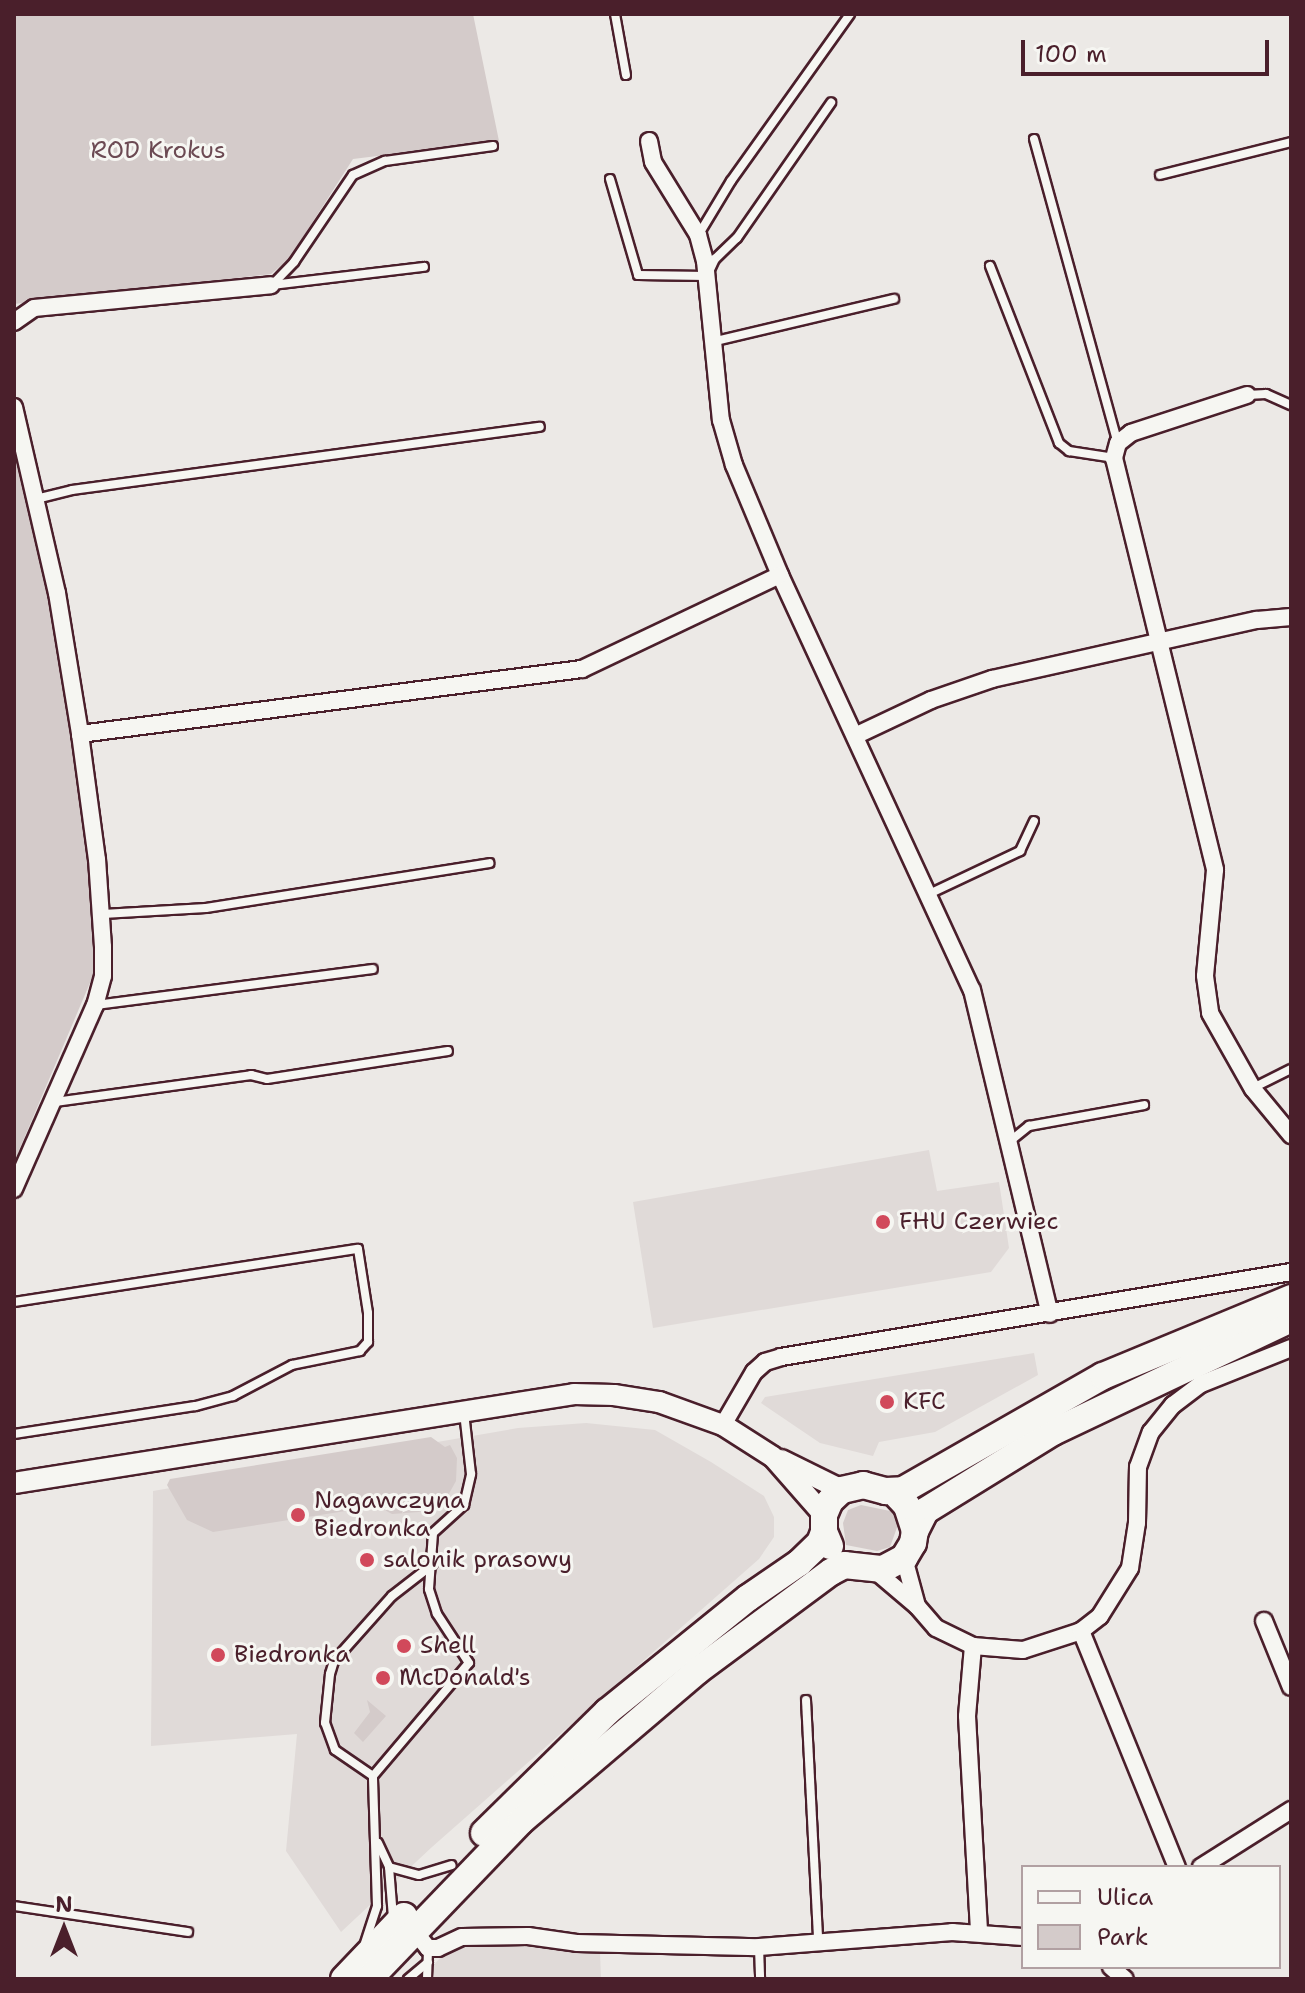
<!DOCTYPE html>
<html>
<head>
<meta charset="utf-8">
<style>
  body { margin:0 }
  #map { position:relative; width:1305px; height:1993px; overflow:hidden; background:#ece9e6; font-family:"Shantell Sans",sans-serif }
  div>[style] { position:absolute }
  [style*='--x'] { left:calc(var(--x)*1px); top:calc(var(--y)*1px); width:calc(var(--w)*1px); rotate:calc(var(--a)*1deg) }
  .built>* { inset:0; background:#e0dad8 }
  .green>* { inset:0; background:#d4cbca }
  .roads { filter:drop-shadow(2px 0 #4a1f2b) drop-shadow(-2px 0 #4a1f2b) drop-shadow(0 2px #4a1f2b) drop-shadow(0 -2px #4a1f2b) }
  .service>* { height:8px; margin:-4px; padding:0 4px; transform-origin:4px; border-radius:4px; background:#f6f6f2 }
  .minor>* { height:16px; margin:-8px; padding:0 8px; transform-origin:8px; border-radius:8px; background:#f6f6f2 }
  .tertiary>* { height:20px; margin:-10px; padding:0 10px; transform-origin:10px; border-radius:10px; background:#f6f6f2 }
  .primary>* { height:26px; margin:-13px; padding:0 13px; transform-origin:13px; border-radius:13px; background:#f6f6f2 }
  .dots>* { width:22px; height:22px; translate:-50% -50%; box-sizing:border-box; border:4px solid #f6f6f2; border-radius:50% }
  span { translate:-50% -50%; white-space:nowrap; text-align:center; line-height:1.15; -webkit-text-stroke:6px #f6f6f2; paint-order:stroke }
  .park-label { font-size:24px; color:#6c4a53 }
  .poi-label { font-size:24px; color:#4a1f2b }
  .left { translate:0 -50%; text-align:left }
  .frame { position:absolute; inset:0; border:16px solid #4a1f2b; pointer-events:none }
  .legend { position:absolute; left:1021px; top:1865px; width:260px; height:104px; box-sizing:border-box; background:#f6f6f2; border:2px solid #b1a0a2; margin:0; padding:10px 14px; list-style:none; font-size:24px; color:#4a1f2b }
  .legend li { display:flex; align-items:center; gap:16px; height:40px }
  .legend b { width:40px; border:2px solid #b1a0a2 }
  .north { position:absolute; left:24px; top:1889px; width:80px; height:80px; -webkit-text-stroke:6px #f6f6f2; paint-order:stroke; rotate:0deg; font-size:22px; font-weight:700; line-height:32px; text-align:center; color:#4a1f2b }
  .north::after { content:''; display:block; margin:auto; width:28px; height:36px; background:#4a1f2b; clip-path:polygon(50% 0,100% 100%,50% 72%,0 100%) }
  .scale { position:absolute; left:1021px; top:40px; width:248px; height:36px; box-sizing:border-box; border:4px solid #4a1f2b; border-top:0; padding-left:10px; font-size:24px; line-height:28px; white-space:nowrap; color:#4a1f2b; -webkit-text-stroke:6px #f6f6f2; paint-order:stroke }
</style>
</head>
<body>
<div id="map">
  <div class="built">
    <div style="clip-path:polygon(929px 1150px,937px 1191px,999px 1182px,1009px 1248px,991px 1272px,653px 1328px,633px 1202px)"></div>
    <div style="clip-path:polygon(1034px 1353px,1038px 1375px,935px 1432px,879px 1442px,873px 1456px,820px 1443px,761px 1403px,765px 1397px)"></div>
    <div style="clip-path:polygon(586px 1423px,655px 1430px,711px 1462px,764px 1496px,774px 1517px,774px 1537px,759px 1559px,432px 1847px,341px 1932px,286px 1851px,297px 1734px,151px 1746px,153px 1491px,518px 1428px)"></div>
    <div style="clip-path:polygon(505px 1945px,600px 1953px,601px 1979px,421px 1979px,450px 1947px)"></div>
  </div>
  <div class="green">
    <div style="clip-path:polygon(14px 14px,473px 14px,499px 141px,353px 159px,289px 259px,271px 274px,14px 304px)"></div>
    <div style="clip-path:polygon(14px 444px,48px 594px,90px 862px,95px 971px,14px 1162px)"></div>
    <div style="clip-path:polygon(431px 1437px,445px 1447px,450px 1445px,457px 1458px,456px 1481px,446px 1499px,419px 1512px,392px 1514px,377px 1506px,213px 1532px,187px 1520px,167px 1485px,170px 1479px)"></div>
    <div style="clip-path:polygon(861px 1505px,895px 1512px,899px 1522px,890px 1547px,877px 1551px,846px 1545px,843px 1523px,848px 1510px)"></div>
    <div style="clip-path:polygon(367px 1700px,386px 1716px,363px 1742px,354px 1733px,370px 1712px)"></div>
  </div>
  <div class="roads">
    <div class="service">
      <div style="--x:615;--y:14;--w:62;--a:79.8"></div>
      <div style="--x:1034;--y:139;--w:315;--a:74.6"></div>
      <div style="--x:1160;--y:175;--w:135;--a:-14.1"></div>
      <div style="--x:610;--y:179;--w:100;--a:73.7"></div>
      <div style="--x:638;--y:275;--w:69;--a:0.8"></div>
      <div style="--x:707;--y:276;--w:19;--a:-65"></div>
      <div style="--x:715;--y:259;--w:30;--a:-44"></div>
      <div style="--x:737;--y:238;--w:165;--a:-55.2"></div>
      <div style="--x:699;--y:234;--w:62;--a:-58.9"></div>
      <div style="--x:731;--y:181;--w:205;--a:-54.5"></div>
      <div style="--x:990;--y:266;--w:190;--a:68.7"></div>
      <div style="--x:1059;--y:443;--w:13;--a:39"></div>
      <div style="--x:1069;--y:451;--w:46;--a:8.8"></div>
      <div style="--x:272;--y:285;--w:32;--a:-46"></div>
      <div style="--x:294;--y:262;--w:105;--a:-55.9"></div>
      <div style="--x:353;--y:175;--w:35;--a:-24"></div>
      <div style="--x:385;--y:161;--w:109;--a:-7.9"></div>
      <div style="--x:272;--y:285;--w:153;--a:-6.8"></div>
      <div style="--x:716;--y:341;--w:183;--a:-13.3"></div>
      <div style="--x:1247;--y:395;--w:19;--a:-3"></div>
      <div style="--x:1266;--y:394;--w:27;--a:24"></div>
      <div style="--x:36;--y:499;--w:37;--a:-14"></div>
      <div style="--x:72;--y:490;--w:472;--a:-7.7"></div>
      <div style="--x:929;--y:894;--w:101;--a:-25.3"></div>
      <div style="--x:1020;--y:851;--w:33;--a:-65"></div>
      <div style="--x:103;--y:914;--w:103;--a:-3.3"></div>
      <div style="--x:206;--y:908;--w:287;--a:-9"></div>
      <div style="--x:96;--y:1005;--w:279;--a:-7.4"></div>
      <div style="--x:1253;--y:1088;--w:42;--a:-26.6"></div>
      <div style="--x:55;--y:1102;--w:198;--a:-7.8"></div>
      <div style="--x:251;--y:1075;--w:16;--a:14"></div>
      <div style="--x:267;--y:1079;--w:183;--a:-8.8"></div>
      <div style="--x:1009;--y:1142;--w:26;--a:-39"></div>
      <div style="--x:1029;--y:1126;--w:117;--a:-10.3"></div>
      <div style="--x:14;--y:1302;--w:348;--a:-8.8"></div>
      <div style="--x:358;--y:1249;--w:65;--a:81.1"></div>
      <div style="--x:368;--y:1313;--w:29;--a:90"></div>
      <div style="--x:368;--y:1342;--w:12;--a:132"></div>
      <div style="--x:360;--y:1351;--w:69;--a:168.4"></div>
      <div style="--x:292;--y:1365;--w:67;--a:152.3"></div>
      <div style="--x:233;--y:1396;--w:39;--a:165"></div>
      <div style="--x:195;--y:1406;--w:183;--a:171.2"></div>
      <div style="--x:806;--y:1700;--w:241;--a:87.1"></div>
      <div style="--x:373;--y:1776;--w:46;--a:-145.6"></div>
      <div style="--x:335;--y:1750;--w:29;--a:-110"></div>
      <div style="--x:325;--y:1723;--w:49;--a:-84.2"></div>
      <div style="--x:330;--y:1674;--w:14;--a:-73"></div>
      <div style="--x:334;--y:1661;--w:87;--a:-48.3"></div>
      <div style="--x:392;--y:1596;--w:51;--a:-37.8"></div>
      <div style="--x:378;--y:1843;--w:26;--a:65"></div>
      <div style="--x:389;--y:1867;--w:51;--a:85.5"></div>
      <div style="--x:389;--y:1867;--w:31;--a:15"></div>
      <div style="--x:419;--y:1875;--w:34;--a:-17"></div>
      <div style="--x:14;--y:1906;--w:176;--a:8.5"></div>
      <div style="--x:365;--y:1943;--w:39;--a:-72"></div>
      <div style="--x:377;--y:1906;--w:130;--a:-91.8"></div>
      <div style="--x:373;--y:1776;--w:148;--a:-49.7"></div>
      <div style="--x:469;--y:1663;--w:59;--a:-123.1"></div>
      <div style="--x:437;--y:1614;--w:26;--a:-108"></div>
      <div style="--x:429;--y:1589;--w:56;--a:-85.9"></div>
      <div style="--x:433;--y:1533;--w:42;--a:-42.1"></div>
      <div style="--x:464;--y:1505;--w:32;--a:-77"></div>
      <div style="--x:471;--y:1474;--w:61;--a:-96.5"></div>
      <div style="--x:759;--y:1947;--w:32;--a:88"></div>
      <div style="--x:408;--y:1979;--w:26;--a:-40"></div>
      <div style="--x:427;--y:1979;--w:31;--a:-88"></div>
    </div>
    <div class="minor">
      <div style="--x:649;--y:141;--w:21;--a:79"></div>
      <div style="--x:653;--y:162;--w:86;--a:58.3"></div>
      <div style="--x:698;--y:235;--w:27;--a:75"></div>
      <div style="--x:705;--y:261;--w:160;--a:84.3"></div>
      <div style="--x:721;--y:420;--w:47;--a:73.9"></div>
      <div style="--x:734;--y:465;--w:119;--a:67.3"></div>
      <div style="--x:780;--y:575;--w:457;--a:65.2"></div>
      <div style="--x:972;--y:990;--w:333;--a:76.5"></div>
      <div style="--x:14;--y:322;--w:24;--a:-35"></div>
      <div style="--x:34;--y:308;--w:238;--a:-5.5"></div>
      <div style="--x:1247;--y:395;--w:122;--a:161.9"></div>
      <div style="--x:1131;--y:433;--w:16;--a:142"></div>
      <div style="--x:1118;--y:443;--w:16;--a:105"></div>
      <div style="--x:1114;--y:458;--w:424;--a:76.2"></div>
      <div style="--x:1215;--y:870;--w:106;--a:95.4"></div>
      <div style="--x:1205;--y:976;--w:37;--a:82"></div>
      <div style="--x:1210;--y:1013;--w:87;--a:60.5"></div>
      <div style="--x:1253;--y:1089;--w:60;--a:50.4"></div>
      <div style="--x:14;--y:407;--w:191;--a:77"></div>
      <div style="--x:57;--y:593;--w:143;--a:80.7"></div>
      <div style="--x:80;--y:734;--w:126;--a:82.3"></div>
      <div style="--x:97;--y:859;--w:88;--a:86.1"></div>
      <div style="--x:103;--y:947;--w:29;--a:90"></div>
      <div style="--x:103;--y:976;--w:30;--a:105"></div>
      <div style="--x:95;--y:1005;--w:201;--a:113.8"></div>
      <div style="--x:80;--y:734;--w:506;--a:-7.38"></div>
      <div style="--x:582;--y:669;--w:219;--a:-25.4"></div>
      <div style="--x:857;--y:735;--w:82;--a:-25.3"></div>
      <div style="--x:931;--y:700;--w:65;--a:-19"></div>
      <div style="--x:992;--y:679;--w:271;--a:-12.6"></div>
      <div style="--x:1257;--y:620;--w:34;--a:-5"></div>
      <div style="--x:723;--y:1425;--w:61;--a:-59.7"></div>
      <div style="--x:754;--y:1372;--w:15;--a:-42"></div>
      <div style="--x:765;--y:1362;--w:17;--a:-17"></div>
      <div style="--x:781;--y:1357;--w:517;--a:-9.46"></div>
      <div style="--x:904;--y:1558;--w:50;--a:74.8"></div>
      <div style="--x:872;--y:1568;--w:59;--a:40.2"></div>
      <div style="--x:917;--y:1606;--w:29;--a:49"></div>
      <div style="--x:936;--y:1628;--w:41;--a:25.9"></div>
      <div style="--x:973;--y:1646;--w:50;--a:4.6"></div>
      <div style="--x:1023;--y:1650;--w:61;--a:-18.1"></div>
      <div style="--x:1081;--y:1631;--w:24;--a:-38"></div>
      <div style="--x:1100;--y:1616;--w:57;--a:-58"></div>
      <div style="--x:1130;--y:1568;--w:46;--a:-81.2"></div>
      <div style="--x:1137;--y:1523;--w:56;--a:-89"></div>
      <div style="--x:1138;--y:1467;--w:37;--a:-70"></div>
      <div style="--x:1151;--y:1432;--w:35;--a:-51"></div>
      <div style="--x:1173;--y:1405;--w:35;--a:-37"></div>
      <div style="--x:1201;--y:1384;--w:97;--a:-21.8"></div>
      <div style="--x:1264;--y:1621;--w:71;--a:67.8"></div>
      <div style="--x:1081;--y:1631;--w:255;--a:67.9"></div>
      <div style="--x:973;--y:1646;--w:70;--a:94.9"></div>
      <div style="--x:967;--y:1716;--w:217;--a:86.8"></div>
      <div style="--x:1201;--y:1867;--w:107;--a:-32.3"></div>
      <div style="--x:411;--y:1927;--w:27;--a:51"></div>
      <div style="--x:428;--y:1948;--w:10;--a:0"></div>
      <div style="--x:438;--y:1948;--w:26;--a:-25"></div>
      <div style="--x:462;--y:1937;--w:66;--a:-0.9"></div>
      <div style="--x:528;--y:1936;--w:49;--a:8.1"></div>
      <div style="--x:577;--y:1943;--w:182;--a:1.3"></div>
      <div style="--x:759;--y:1947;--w:194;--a:-4.4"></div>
      <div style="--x:952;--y:1932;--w:71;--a:4"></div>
      <div style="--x:1111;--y:1967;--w:18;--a:41"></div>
    </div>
    <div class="tertiary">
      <div style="--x:781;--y:1460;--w:68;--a:26.2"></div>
      <div style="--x:14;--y:1483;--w:567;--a:-9.03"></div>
      <div style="--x:574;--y:1394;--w:40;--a:1.4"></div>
      <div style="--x:614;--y:1395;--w:46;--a:8.8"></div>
      <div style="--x:659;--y:1402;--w:68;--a:19.8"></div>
      <div style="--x:723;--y:1425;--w:59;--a:32.6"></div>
      <div style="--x:773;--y:1457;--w:77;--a:48.7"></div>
    </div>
    <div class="primary">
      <div style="--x:915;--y:1531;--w:22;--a:-63"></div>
      <div style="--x:925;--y:1511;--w:150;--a:-31.7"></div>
      <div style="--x:1053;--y:1432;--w:263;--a:-25.4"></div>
      <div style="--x:830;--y:1546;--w:15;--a:-113"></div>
      <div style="--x:824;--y:1532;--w:17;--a:-90"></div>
      <div style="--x:824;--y:1515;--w:15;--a:-67"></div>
      <div style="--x:830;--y:1501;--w:16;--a:-43"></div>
      <div style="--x:842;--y:1490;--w:22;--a:-13"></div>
      <div style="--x:863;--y:1485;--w:24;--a:15"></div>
      <div style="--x:886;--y:1491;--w:17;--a:-3"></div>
      <div style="--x:903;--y:1490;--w:230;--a:-29.7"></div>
      <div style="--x:1103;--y:1376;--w:204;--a:-22.5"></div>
      <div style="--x:484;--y:1833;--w:173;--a:-44.5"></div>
      <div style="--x:607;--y:1712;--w:181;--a:-39"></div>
      <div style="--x:748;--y:1598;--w:62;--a:-34.5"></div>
      <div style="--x:799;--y:1563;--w:29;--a:-44"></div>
      <div style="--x:820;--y:1543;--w:12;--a:-70"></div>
      <div style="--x:344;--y:1979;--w:87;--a:-46.4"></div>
      <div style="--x:369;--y:1979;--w:219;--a:-46.1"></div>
      <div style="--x:521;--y:1821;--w:231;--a:-40.4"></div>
      <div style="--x:697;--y:1671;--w:167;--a:-36.5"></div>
      <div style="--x:831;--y:1572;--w:15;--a:-28"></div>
      <div style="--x:844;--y:1565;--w:39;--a:6"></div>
      <div style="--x:883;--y:1569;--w:24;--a:-28"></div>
      <div style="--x:904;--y:1558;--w:17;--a:-59"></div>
      <div style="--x:913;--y:1543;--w:12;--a:-81"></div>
      <div style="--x:915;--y:1531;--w:26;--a:-108"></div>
      <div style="--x:907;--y:1506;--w:19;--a:-133"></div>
    </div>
  </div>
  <div class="dots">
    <div style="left:883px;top:1222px;background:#d1495b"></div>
    <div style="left:887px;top:1402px;background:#d1495b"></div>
    <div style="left:298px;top:1515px;background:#d1495b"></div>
    <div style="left:367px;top:1560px;background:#d1495b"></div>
    <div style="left:404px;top:1646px;background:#d1495b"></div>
    <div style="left:218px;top:1655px;background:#d1495b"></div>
    <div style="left:383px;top:1678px;background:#d1495b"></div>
  </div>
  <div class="park-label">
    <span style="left:158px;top:151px">ROD Krokus</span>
  </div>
  <div class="poi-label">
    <span class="left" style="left:899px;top:1222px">FHU Czerwiec</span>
    <span class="left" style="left:903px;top:1402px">KFC</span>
    <span class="left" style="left:314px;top:1515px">Nagawczyna<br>Biedronka</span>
    <span class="left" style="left:383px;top:1560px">salonik prasowy</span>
    <span class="left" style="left:420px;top:1646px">Shell</span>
    <span class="left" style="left:234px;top:1655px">Biedronka</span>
    <span class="left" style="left:399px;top:1678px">McDonald's</span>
  </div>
  <div class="frame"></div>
  <ul class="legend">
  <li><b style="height:10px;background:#f6f6f2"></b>Ulica</li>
  <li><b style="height:22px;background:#d4cbca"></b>Park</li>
  </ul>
  <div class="north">N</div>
  <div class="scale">100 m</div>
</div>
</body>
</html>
